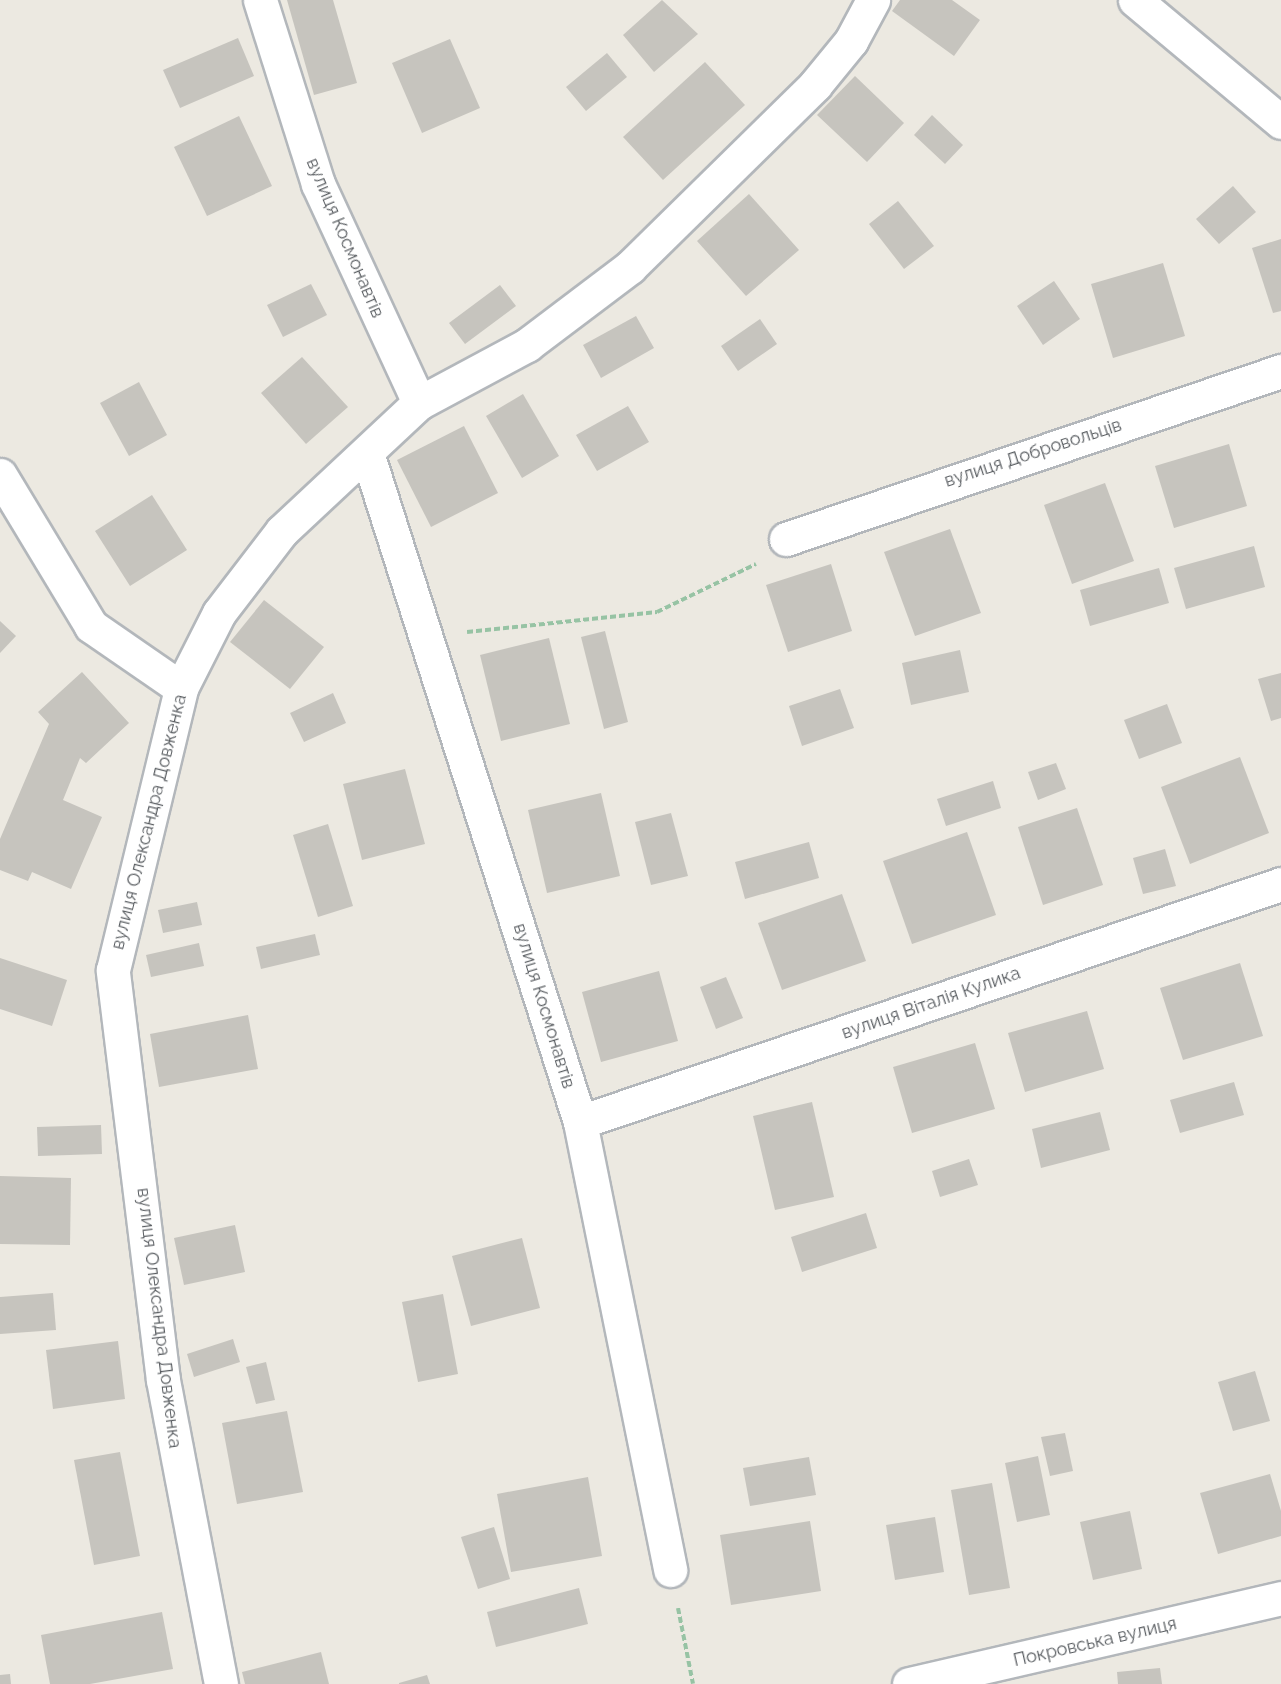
<!DOCTYPE html>
<html>
<head>
<meta charset="utf-8">
<style>
  body { margin:0 }
  #map { position:relative; width:1281px; height:1684px; overflow:hidden; background:#ece9e1; font-family:Raleway,sans-serif }
  div>[style] { position:absolute }
  [style*='--x'] { left:calc(var(--x)*1px); top:calc(var(--y)*1px); width:calc(var(--w)*1px); rotate:calc(var(--a)*1deg) }
  .building>* { inset:0; background:#c6c4be }
  .path>* { height:4px; margin-top:-2px; transform-origin:0; background:repeating-linear-gradient(90deg,#97c3a4 0 6px,transparent 0 9px) }
  .roads { filter:drop-shadow(2px 0 #b3b7bb) drop-shadow(-2px 0 #b3b7bb) drop-shadow(0 2px #b3b7bb) drop-shadow(0 -2px #b3b7bb) }
  .minor>* { height:33px; margin:-16.5px; padding:0 16.5px; transform-origin:16.5px; border-radius:16.5px; background:#fff }
  span { translate:-50% -50%; white-space:nowrap; text-align:center; line-height:1.15; -webkit-text-stroke:5px #fff; paint-order:stroke }
  .street-label { font-size:18px; color:#595d61 }
</style>
</head>
<body>
<div id="map">
  <div class="building">
    <div style="clip-path:polygon(287px 0,333px 0,357px 83px,314px 95px)"></div>
    <div style="clip-path:polygon(662px 0,698px 34px,654px 72px,623px 35px)"></div>
    <div style="clip-path:polygon(900px 0,952px 0,980px 20px,954px 56px,892px 11px)"></div>
    <div style="clip-path:polygon(238px 38px,254px 76px,180px 108px,163px 70px)"></div>
    <div style="clip-path:polygon(450px 39px,480px 108px,422px 133px,392px 63px)"></div>
    <div style="clip-path:polygon(607px 53px,627px 77px,586px 111px,566px 87px)"></div>
    <div style="clip-path:polygon(705px 62px,745px 105px,663px 180px,623px 137px)"></div>
    <div style="clip-path:polygon(855px 76px,904px 123px,867px 162px,817px 115px)"></div>
    <div style="clip-path:polygon(932px 115px,963px 145px,945px 164px,914px 135px)"></div>
    <div style="clip-path:polygon(239px 116px,272px 186px,207px 216px,174px 147px)"></div>
    <div style="clip-path:polygon(1233px 186px,1256px 212px,1219px 244px,1196px 219px)"></div>
    <div style="clip-path:polygon(749px 194px,799px 250px,746px 296px,697px 241px)"></div>
    <div style="clip-path:polygon(898px 201px,934px 246px,904px 269px,869px 224px)"></div>
    <div style="clip-path:polygon(1281px 239px,1281px 311px,1273px 313px,1252px 248px)"></div>
    <div style="clip-path:polygon(1163px 263px,1185px 336px,1113px 358px,1091px 284px)"></div>
    <div style="clip-path:polygon(1054px 281px,1080px 319px,1043px 345px,1017px 306px)"></div>
    <div style="clip-path:polygon(311px 284px,327px 315px,283px 337px,267px 305px)"></div>
    <div style="clip-path:polygon(500px 285px,516px 306px,465px 344px,449px 323px)"></div>
    <div style="clip-path:polygon(636px 316px,654px 348px,601px 378px,583px 345px)"></div>
    <div style="clip-path:polygon(760px 319px,777px 344px,738px 371px,721px 346px)"></div>
    <div style="clip-path:polygon(302px 357px,348px 407px,306px 444px,261px 393px)"></div>
    <div style="clip-path:polygon(139px 382px,167px 435px,129px 456px,100px 403px)"></div>
    <div style="clip-path:polygon(523px 394px,559px 456px,522px 478px,486px 416px)"></div>
    <div style="clip-path:polygon(628px 406px,649px 442px,597px 471px,576px 435px)"></div>
    <div style="clip-path:polygon(464px 426px,498px 493px,431px 527px,397px 460px)"></div>
    <div style="clip-path:polygon(1229px 444px,1247px 506px,1174px 528px,1155px 466px)"></div>
    <div style="clip-path:polygon(1105px 483px,1134px 561px,1072px 584px,1044px 505px)"></div>
    <div style="clip-path:polygon(152px 495px,187px 550px,130px 586px,95px 531px)"></div>
    <div style="clip-path:polygon(950px 529px,981px 613px,915px 636px,884px 552px)"></div>
    <div style="clip-path:polygon(1254px 546px,1265px 587px,1186px 609px,1174px 568px)"></div>
    <div style="clip-path:polygon(831px 564px,852px 631px,788px 652px,766px 585px)"></div>
    <div style="clip-path:polygon(1159px 568px,1169px 603px,1090px 626px,1080px 590px)"></div>
    <div style="clip-path:polygon(264px 600px,324px 647px,290px 689px,230px 642px)"></div>
    <div style="clip-path:polygon(0 621px,16px 636px,0 653px)"></div>
    <div style="clip-path:polygon(605px 631px,628px 722px,604px 729px,581px 637px)"></div>
    <div style="clip-path:polygon(549px 638px,570px 724px,501px 741px,480px 655px)"></div>
    <div style="clip-path:polygon(960px 650px,969px 692px,911px 705px,902px 663px)"></div>
    <div style="clip-path:polygon(82px 672px,129px 723px,86px 763px,80px 758px,63px 800px,102px 817px,71px 889px,32px 872px,28px 881px,0 870px,0 839px,49px 724px,38px 712px)"></div>
    <div style="clip-path:polygon(1281px 673px,1281px 718px,1271px 721px,1258px 679px)"></div>
    <div style="clip-path:polygon(840px 689px,854px 728px,802px 746px,789px 706px)"></div>
    <div style="clip-path:polygon(333px 693px,346px 723px,304px 742px,290px 713px)"></div>
    <div style="clip-path:polygon(1167px 704px,1182px 743px,1139px 759px,1124px 720px)"></div>
    <div style="clip-path:polygon(1240px 757px,1269px 833px,1190px 864px,1161px 787px)"></div>
    <div style="clip-path:polygon(1056px 763px,1066px 789px,1038px 800px,1028px 772px)"></div>
    <div style="clip-path:polygon(405px 769px,425px 844px,362px 860px,343px 784px)"></div>
    <div style="clip-path:polygon(993px 781px,1001px 808px,946px 826px,937px 799px)"></div>
    <div style="clip-path:polygon(601px 793px,620px 876px,547px 893px,528px 810px)"></div>
    <div style="clip-path:polygon(1077px 808px,1103px 885px,1043px 905px,1018px 827px)"></div>
    <div style="clip-path:polygon(671px 813px,688px 876px,651px 885px,635px 822px)"></div>
    <div style="clip-path:polygon(328px 824px,353px 906px,318px 917px,293px 835px)"></div>
    <div style="clip-path:polygon(967px 832px,996px 915px,912px 944px,883px 861px)"></div>
    <div style="clip-path:polygon(809px 842px,819px 878px,745px 899px,735px 862px)"></div>
    <div style="clip-path:polygon(1165px 849px,1176px 886px,1143px 894px,1133px 858px)"></div>
    <div style="clip-path:polygon(842px 894px,866px 961px,782px 990px,758px 923px)"></div>
    <div style="clip-path:polygon(197px 902px,202px 925px,163px 933px,158px 910px)"></div>
    <div style="clip-path:polygon(315px 934px,320px 955px,261px 969px,256px 947px)"></div>
    <div style="clip-path:polygon(199px 943px,204px 966px,151px 977px,146px 955px)"></div>
    <div style="clip-path:polygon(0 958px,67px 980px,52px 1026px,0 1009px)"></div>
    <div style="clip-path:polygon(1240px 963px,1263px 1036px,1183px 1060px,1160px 988px)"></div>
    <div style="clip-path:polygon(659px 971px,678px 1041px,601px 1062px,582px 992px)"></div>
    <div style="clip-path:polygon(726px 977px,743px 1018px,716px 1029px,700px 987px)"></div>
    <div style="clip-path:polygon(1087px 1011px,1104px 1069px,1025px 1092px,1008px 1033px)"></div>
    <div style="clip-path:polygon(248px 1015px,258px 1069px,159px 1087px,150px 1034px)"></div>
    <div style="clip-path:polygon(975px 1043px,995px 1109px,912px 1133px,893px 1067px)"></div>
    <div style="clip-path:polygon(1234px 1082px,1244px 1115px,1180px 1133px,1170px 1100px)"></div>
    <div style="clip-path:polygon(812px 1102px,834px 1197px,775px 1210px,753px 1116px)"></div>
    <div style="clip-path:polygon(1100px 1112px,1110px 1150px,1041px 1168px,1032px 1129px)"></div>
    <div style="clip-path:polygon(101px 1125px,102px 1154px,38px 1156px,37px 1127px)"></div>
    <div style="clip-path:polygon(969px 1159px,978px 1185px,940px 1197px,932px 1171px)"></div>
    <div style="clip-path:polygon(0 1176px,71px 1178px,70px 1245px,0 1244px)"></div>
    <div style="clip-path:polygon(866px 1213px,877px 1248px,802px 1272px,791px 1237px)"></div>
    <div style="clip-path:polygon(235px 1225px,245px 1272px,184px 1285px,174px 1238px)"></div>
    <div style="clip-path:polygon(522px 1238px,540px 1308px,471px 1326px,452px 1256px)"></div>
    <div style="clip-path:polygon(53px 1293px,56px 1330px,0 1334px,0 1297px)"></div>
    <div style="clip-path:polygon(443px 1294px,458px 1374px,418px 1382px,402px 1302px)"></div>
    <div style="clip-path:polygon(233px 1339px,240px 1362px,194px 1377px,187px 1354px)"></div>
    <div style="clip-path:polygon(118px 1341px,125px 1399px,53px 1409px,46px 1350px)"></div>
    <div style="clip-path:polygon(266px 1362px,275px 1400px,256px 1404px,246px 1367px)"></div>
    <div style="clip-path:polygon(1255px 1371px,1270px 1421px,1233px 1431px,1218px 1382px)"></div>
    <div style="clip-path:polygon(287px 1411px,303px 1492px,237px 1504px,222px 1423px)"></div>
    <div style="clip-path:polygon(1065px 1433px,1073px 1471px,1050px 1476px,1041px 1437px)"></div>
    <div style="clip-path:polygon(120px 1452px,140px 1556px,94px 1565px,74px 1460px)"></div>
    <div style="clip-path:polygon(1038px 1456px,1050px 1515px,1017px 1522px,1005px 1463px)"></div>
    <div style="clip-path:polygon(809px 1457px,816px 1495px,750px 1506px,743px 1468px)"></div>
    <div style="clip-path:polygon(1270px 1474px,1281px 1511px,1281px 1536px,1218px 1554px,1200px 1493px)"></div>
    <div style="clip-path:polygon(588px 1477px,602px 1556px,511px 1572px,497px 1494px)"></div>
    <div style="clip-path:polygon(992px 1483px,1010px 1588px,969px 1595px,951px 1490px)"></div>
    <div style="clip-path:polygon(1130px 1511px,1142px 1569px,1093px 1580px,1080px 1522px)"></div>
    <div style="clip-path:polygon(935px 1517px,944px 1572px,895px 1580px,886px 1525px)"></div>
    <div style="clip-path:polygon(810px 1521px,821px 1591px,731px 1605px,720px 1535px)"></div>
    <div style="clip-path:polygon(494px 1527px,510px 1579px,478px 1589px,461px 1537px)"></div>
    <div style="clip-path:polygon(579px 1588px,588px 1624px,496px 1647px,487px 1612px)"></div>
    <div style="clip-path:polygon(162px 1612px,173px 1669px,90px 1684px,50px 1684px,41px 1635px)"></div>
    <div style="clip-path:polygon(321px 1652px,329px 1684px,245px 1684px,242px 1672px)"></div>
    <div style="clip-path:polygon(1160px 1668px,1162px 1684px,1118px 1684px,1117px 1672px)"></div>
    <div style="clip-path:polygon(10px 1674px,11px 1684px,0 1684px,0 1675px)"></div>
    <div style="clip-path:polygon(427px 1675px,430px 1684px,399px 1684px,399px 1683px)"></div>
  </div>
  <div class="path">
    <div style="--x:467;--y:632;--w:191;--a:-6"></div>
    <div style="--x:657;--y:612;--w:110;--a:-25.9"></div>
    <div style="--x:678;--y:1608;--w:77;--a:78.8"></div>
  </div>
  <div class="roads">
    <div class="minor">
      <div style="--x:260;--y:0;--w:193;--a:72.5"></div>
      <div style="--x:318;--y:184;--w:241;--a:65.2"></div>
      <div style="--x:1135;--y:0;--w:190;--a:39.9"></div>
      <div style="--x:368;--y:456;--w:699;--a:72.34"></div>
      <div style="--x:580;--y:1122;--w:457;--a:78.6"></div>
      <div style="--x:0;--y:475;--w:176;--a:58.9"></div>
      <div style="--x:91;--y:626;--w:109;--a:34.6"></div>
      <div style="--x:786;--y:539;--w:523;--a:-18.75"></div>
      <div style="--x:580;--y:1122;--w:740;--a:-18.75"></div>
      <div style="--x:221;--y:1684;--w:309;--a:-100.8"></div>
      <div style="--x:163;--y:1380;--w:413;--a:-97"></div>
      <div style="--x:113;--y:970;--w:290;--a:-76.4"></div>
      <div style="--x:181;--y:688;--w:84;--a:-63.1"></div>
      <div style="--x:219;--y:613;--w:103;--a:-52.5"></div>
      <div style="--x:282;--y:531;--w:187;--a:-43.1"></div>
      <div style="--x:419;--y:403;--w:123;--a:-28.2"></div>
      <div style="--x:527;--y:345;--w:129;--a:-37.1"></div>
      <div style="--x:630;--y:267;--w:260;--a:-44.5"></div>
      <div style="--x:815;--y:85;--w:57;--a:-50.7"></div>
      <div style="--x:851;--y:41;--w:47;--a:-61.8"></div>
      <div style="--x:909;--y:1684;--w:382;--a:-13"></div>
    </div>
  </div>
  <div class="street-label">
    <span style="left:345px;top:238px;rotate:67deg">вулиця Космонавтів</span>
    <span style="left:1033px;top:453px;rotate:-18deg">вулиця Добровольців</span>
    <span style="left:149px;top:822px;rotate:-76deg">вулиця Олександра Довженка</span>
    <span style="left:931px;top:1003px;rotate:-19deg">вулиця Віталія Кулика</span>
    <span style="left:544px;top:1006px;rotate:73deg">вулиця Космонавтів</span>
    <span style="left:159px;top:1318px;rotate:83deg">вулиця Олександра Довженка</span>
    <span style="left:1095px;top:1642px;rotate:-13deg">Покровська вулиця</span>
  </div>
</div>
</body>
</html>
